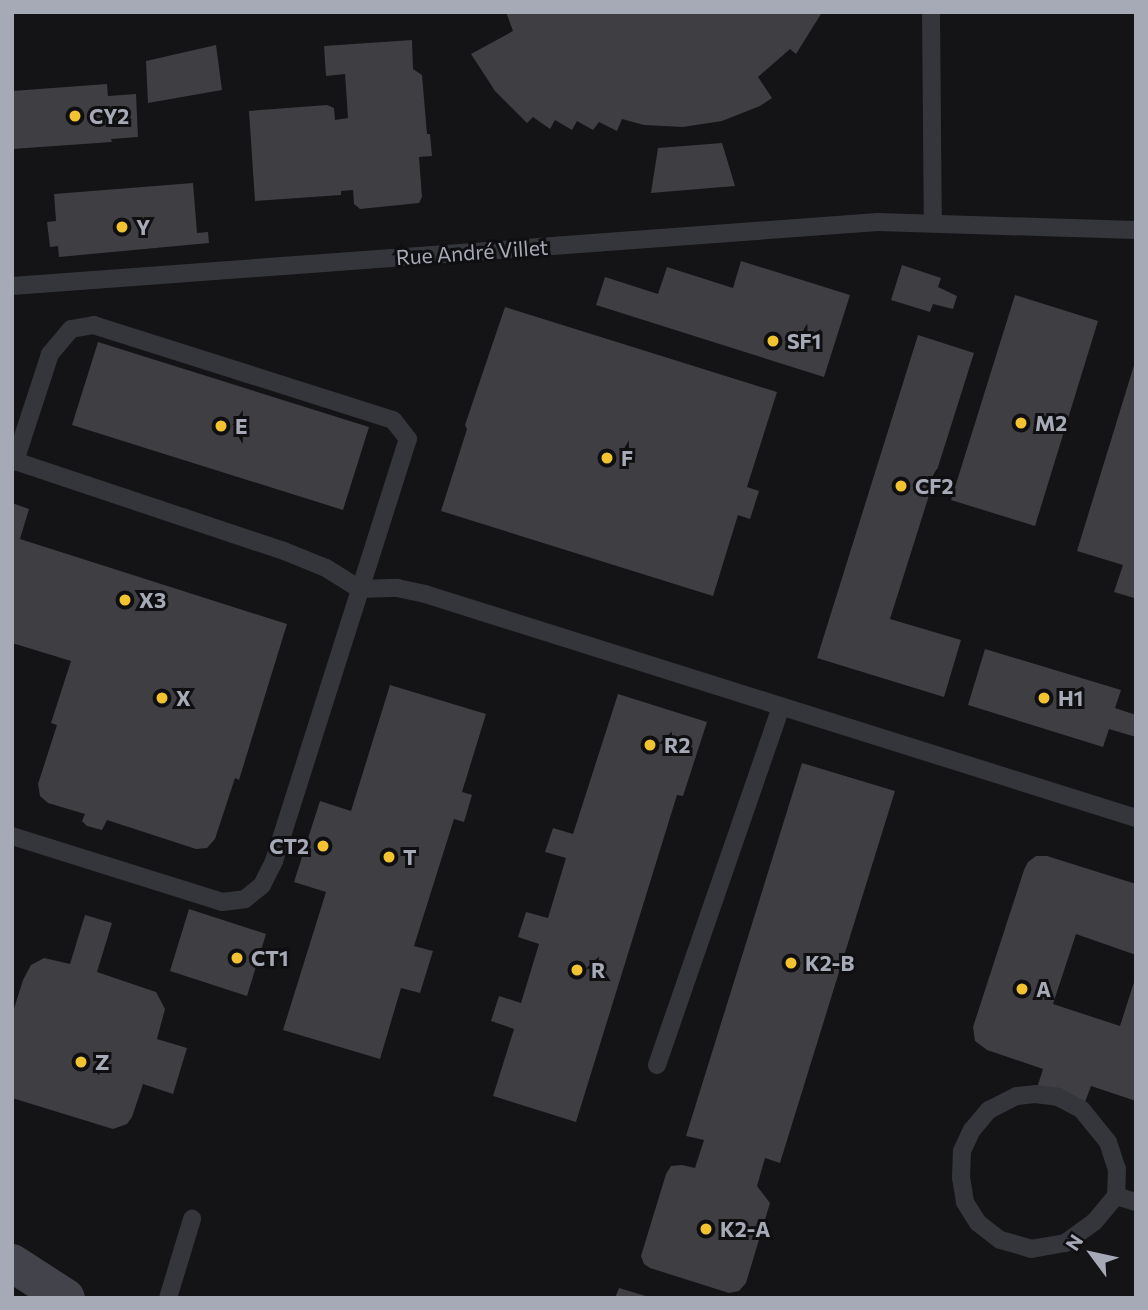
<!DOCTYPE html>
<html>
<head>
<meta charset="utf-8">
<style>
  body { margin:0 }
  #map { position:relative; width:1148px; height:1310px; overflow:hidden; background:#141416; font-family:Commissioner,sans-serif }
  div>[style] { position:absolute }
  [style*='--x'] { left:calc(var(--x)*1px); top:calc(var(--y)*1px); width:calc(var(--w)*1px); rotate:calc(var(--a)*1deg) }
  .building>* { inset:0; background:#3e3e43 }
  .service>* { height:18px; margin:-9px; padding:0 9px; transform-origin:9px; border-radius:9px; background:#35363b }
  .secondary>* { height:38px; margin:-19px; padding:0 19px; transform-origin:19px; border-radius:19px; background:#43444b }
  .dots>* { width:19px; height:19px; translate:-50% -50%; box-sizing:border-box; border:4px solid #0f0f11; border-radius:50% }
  span { translate:-50% -50%; white-space:nowrap; text-align:center; line-height:1.15; -webkit-text-stroke:6px #0f0f11; paint-order:stroke }
  .poi-label { font-size:21px; color:#a6a9b6; font-weight:700 }
  .left { translate:0 -50%; text-align:left }
  .right { translate:-100% -50%; text-align:right }
  .street-label { font-size:21px; color:#a6a9b6 }
  .frame { position:absolute; inset:0; border:14px solid #a6a9b6; pointer-events:none }
  .north { position:absolute; left:1057px; top:1219px; width:70px; height:70px; -webkit-text-stroke:5px #0f0f11; paint-order:stroke; rotate:303deg; font-size:19px; font-weight:700; line-height:28px; text-align:center; color:#a6a9b6 }
  .north::after { content:''; display:block; margin:auto; width:24px; height:32px; background:#a6a9b6; clip-path:polygon(50% 0,100% 100%,50% 72%,0 100%) }
</style>
</head>
<body>
<div id="map">
  <div class="building">
    <div style="clip-path:polygon(506px 12px,819px 12px,821px 14px,796px 54px,790px 49px,758px 77px,772px 98px,760px 106px,722px 121px,683px 127px,644px 125px,622px 119px,617px 131px,599px 122px,593px 130px,577px 121px,572px 130px,555px 120px,550px 129px,533px 117px,527px 123px,495px 91px,471px 54px,513px 31px)"></div>
    <div style="clip-path:polygon(412px 40px,413px 69px,422px 75px,427px 134px,430px 134px,432px 156px,419px 157px,422px 197px,419px 203px,360px 209px,354px 204px,353px 190px,341px 191px,341px 195px,255px 201px,249px 111px,327px 105px,334px 108px,335px 120px,348px 118px,345px 74px,326px 76px,324px 46px)"></div>
    <div style="clip-path:polygon(216px 45px,222px 90px,148px 103px,146px 61px)"></div>
    <div style="clip-path:polygon(107px 84px,108px 96px,136px 94px,138px 137px,111px 139px,112px 142px,12px 149px,12px 91px)"></div>
    <div style="clip-path:polygon(722px 143px,735px 186px,651px 193px,658px 148px)"></div>
    <div style="clip-path:polygon(193px 183px,197px 233px,208px 232px,209px 243px,59px 257px,58px 246px,50px 247px,47px 222px,56px 221px,54px 194px)"></div>
    <div style="clip-path:polygon(741px 261px,850px 295px,824px 377px,596px 305px,605px 277px,658px 294px,667px 267px,733px 288px)"></div>
    <div style="clip-path:polygon(902px 265px,941px 278px,938px 287px,957px 296px,953px 309px,933px 304px,930px 312px,891px 300px)"></div>
    <div style="clip-path:polygon(1015px 295px,1098px 321px,1035px 526px,951px 500px)"></div>
    <div style="clip-path:polygon(505px 307px,777px 392px,747px 487px,759px 491px,750px 519px,738px 515px,713px 596px,441px 511px,467px 429px,465px 425px)"></div>
    <div style="clip-path:polygon(918px 335px,974px 353px,890px 619px,961px 640px,944px 697px,817px 658px)"></div>
    <div style="clip-path:polygon(98px 342px,369px 427px,343px 510px,72px 425px)"></div>
    <div style="clip-path:polygon(1135px 362px,1136px 596px,1134px 598px,1114px 592px,1123px 565px,1077px 551px)"></div>
    <div style="clip-path:polygon(12px 503px,29px 509px,20px 539px,287px 624px,239px 780px,235px 778px,215px 839px,207px 848px,196px 849px,107px 820px,102px 830px,87px 826px,82px 821px,85px 814px,48px 803px,40px 796px,38px 784px,57px 725px,51px 723px,71px 661px,12px 643px)"></div>
    <div style="clip-path:polygon(985px 649px,1121px 690px,1115px 708px,1136px 715px,1136px 737px,1109px 729px,1103px 747px,968px 705px)"></div>
    <div style="clip-path:polygon(390px 685px,486px 714px,462px 792px,472px 795px,464px 822px,454px 819px,414px 946px,433px 951px,420px 993px,401px 988px,380px 1059px,283px 1030px,326px 892px,294px 882px,320px 801px,351px 811px)"></div>
    <div style="clip-path:polygon(618px 694px,707px 722px,683px 796px,677px 795px,576px 1122px,493px 1096px,514px 1029px,491px 1021px,499px 996px,521px 1003px,539px 944px,518px 937px,526px 912px,548px 918px,566px 858px,545px 852px,553px 828px,573px 834px)"></div>
    <div style="clip-path:polygon(802px 763px,895px 791px,780px 1163px,765px 1158px,757px 1186px,770px 1203px,746px 1283px,739px 1291px,729px 1293px,650px 1268px,644px 1264px,641px 1256px,666px 1174px,671px 1166px,682px 1165px,695px 1168px,704px 1140px,686px 1136px)"></div>
    <div style="clip-path:polygon(1036px 856px,1047px 856px,1136px 884px,1136px 955px,1076px 934px,1053px 1004px,1120px 1026px,1136px 976px,1136px 1101px,1091px 1086px,1082px 1110px,1035px 1094px,1043px 1069px,987px 1050px,975px 1041px,973px 1027px,1024px 870px,1028px 862px)"></div>
    <div style="clip-path:polygon(189px 909px,266px 934px,247px 996px,170px 971px)"></div>
    <div style="clip-path:polygon(85px 915px,112px 923px,97px 972px,156px 992px,165px 1009px,157px 1039px,187px 1048px,173px 1094px,143px 1084px,132px 1117px,127px 1124px,113px 1129px,12px 1098px,12px 1015px,23px 980px,31px 965px,44px 958px,70px 964px)"></div>
    <div style="clip-path:polygon(619px 1288px,649px 1297px,649px 1298px,615px 1298px)"></div>
  </div>
  <div class="service">
    <div style="--x:931;--y:12;--w:210;--a:89.5"></div>
    <div style="--x:12;--y:286;--w:868;--a:-4.23"></div>
    <div style="--x:878;--y:222;--w:258;--a:1.8"></div>
    <div style="--x:12;--y:460;--w:287;--a:18.5"></div>
    <div style="--x:284;--y:551;--w:45;--a:22"></div>
    <div style="--x:326;--y:568;--w:40;--a:32"></div>
    <div style="--x:360;--y:589;--w:37;--a:-2"></div>
    <div style="--x:397;--y:588;--w:29;--a:12"></div>
    <div style="--x:425;--y:594;--w:745;--a:17.49"></div>
    <div style="--x:12;--y:836;--w:220;--a:17.4"></div>
    <div style="--x:222;--y:902;--w:23;--a:-7"></div>
    <div style="--x:245;--y:899;--w:22;--a:-39"></div>
    <div style="--x:262;--y:885;--w:27;--a:-63"></div>
    <div style="--x:274;--y:861;--w:443;--a:-72.4"></div>
    <div style="--x:408;--y:439;--w:24;--a:-128"></div>
    <div style="--x:393;--y:420;--w:314;--a:-162.4"></div>
    <div style="--x:94;--y:325;--w:23;--a:170"></div>
    <div style="--x:71;--y:329;--w:33;--a:130"></div>
    <div style="--x:50;--y:354;--w:113;--a:108.1"></div>
    <div style="--x:657;--y:1065;--w:379;--a:-70.9"></div>
    <div style="--x:1035;--y:1094;--w:23;--a:7"></div>
    <div style="--x:1058;--y:1097;--w:27;--a:28"></div>
    <div style="--x:1082;--y:1110;--w:41;--a:50.9"></div>
    <div style="--x:1108;--y:1142;--w:28;--a:72"></div>
    <div style="--x:1117;--y:1169;--w:27;--a:92"></div>
    <div style="--x:1116;--y:1196;--w:34;--a:130"></div>
    <div style="--x:1094;--y:1222;--w:36;--a:144"></div>
    <div style="--x:1065;--y:1243;--w:34;--a:170"></div>
    <div style="--x:1032;--y:1249;--w:33;--a:-164"></div>
    <div style="--x:1000;--y:1240;--w:28;--a:-142"></div>
    <div style="--x:978;--y:1223;--w:25;--a:-122"></div>
    <div style="--x:965;--y:1202;--w:24;--a:-99"></div>
    <div style="--x:961;--y:1178;--w:27;--a:-88"></div>
    <div style="--x:962;--y:1151;--w:23;--a:-65"></div>
    <div style="--x:972;--y:1130;--w:26;--a:-50"></div>
    <div style="--x:989;--y:1110;--w:31;--a:-27"></div>
    <div style="--x:1017;--y:1096;--w:18;--a:-6"></div>
    <div style="--x:1116;--y:1196;--w:21;--a:17"></div>
    <div style="--x:168;--y:1298;--w:83;--a:-73.1"></div>
  </div>
  <div class="secondary">
    <div style="--x:12;--y:1263;--w:64;--a:32.9"></div>
  </div>
  <div class="dots">
    <div style="left:75px;top:116px;background:#f1c331"></div>
    <div style="left:122px;top:227px;background:#f1c331"></div>
    <div style="left:773px;top:341px;background:#f1c331"></div>
    <div style="left:1021px;top:423px;background:#f1c331"></div>
    <div style="left:221px;top:426px;background:#f1c331"></div>
    <div style="left:607px;top:458px;background:#f1c331"></div>
    <div style="left:901px;top:486px;background:#f1c331"></div>
    <div style="left:125px;top:600px;background:#f1c331"></div>
    <div style="left:162px;top:698px;background:#f1c331"></div>
    <div style="left:1044px;top:698px;background:#f1c331"></div>
    <div style="left:650px;top:745px;background:#f1c331"></div>
    <div style="left:323px;top:846px;background:#f1c331"></div>
    <div style="left:389px;top:857px;background:#f1c331"></div>
    <div style="left:237px;top:958px;background:#f1c331"></div>
    <div style="left:791px;top:963px;background:#f1c331"></div>
    <div style="left:577px;top:970px;background:#f1c331"></div>
    <div style="left:1022px;top:989px;background:#f1c331"></div>
    <div style="left:81px;top:1062px;background:#f1c331"></div>
    <div style="left:706px;top:1229px;background:#f1c331"></div>
  </div>
  <div class="poi-label">
    <span class="left" style="left:89px;top:116px">CY2</span>
    <span class="left" style="left:136px;top:227px">Y</span>
    <span class="left" style="left:787px;top:341px">SF1</span>
    <span class="left" style="left:1035px;top:423px">M2</span>
    <span class="left" style="left:235px;top:426px">E</span>
    <span class="left" style="left:621px;top:458px">F</span>
    <span class="left" style="left:915px;top:486px">CF2</span>
    <span class="left" style="left:139px;top:600px">X3</span>
    <span class="left" style="left:176px;top:698px">X</span>
    <span class="left" style="left:1058px;top:698px">H1</span>
    <span class="left" style="left:664px;top:745px">R2</span>
    <span class="right" style="left:309px;top:846px">CT2</span>
    <span class="left" style="left:403px;top:857px">T</span>
    <span class="left" style="left:251px;top:958px">CT1</span>
    <span class="left" style="left:805px;top:963px">K2-B</span>
    <span class="left" style="left:591px;top:970px">R</span>
    <span class="left" style="left:1036px;top:989px">A</span>
    <span class="left" style="left:95px;top:1062px">Z</span>
    <span class="left" style="left:720px;top:1229px">K2-A</span>
  </div>
  <div class="street-label">
    <span style="left:472px;top:252px;rotate:-4deg">Rue André Villet</span>
  </div>
  <div class="frame"></div>
  <div class="north">N</div>
</div>
</body>
</html>
